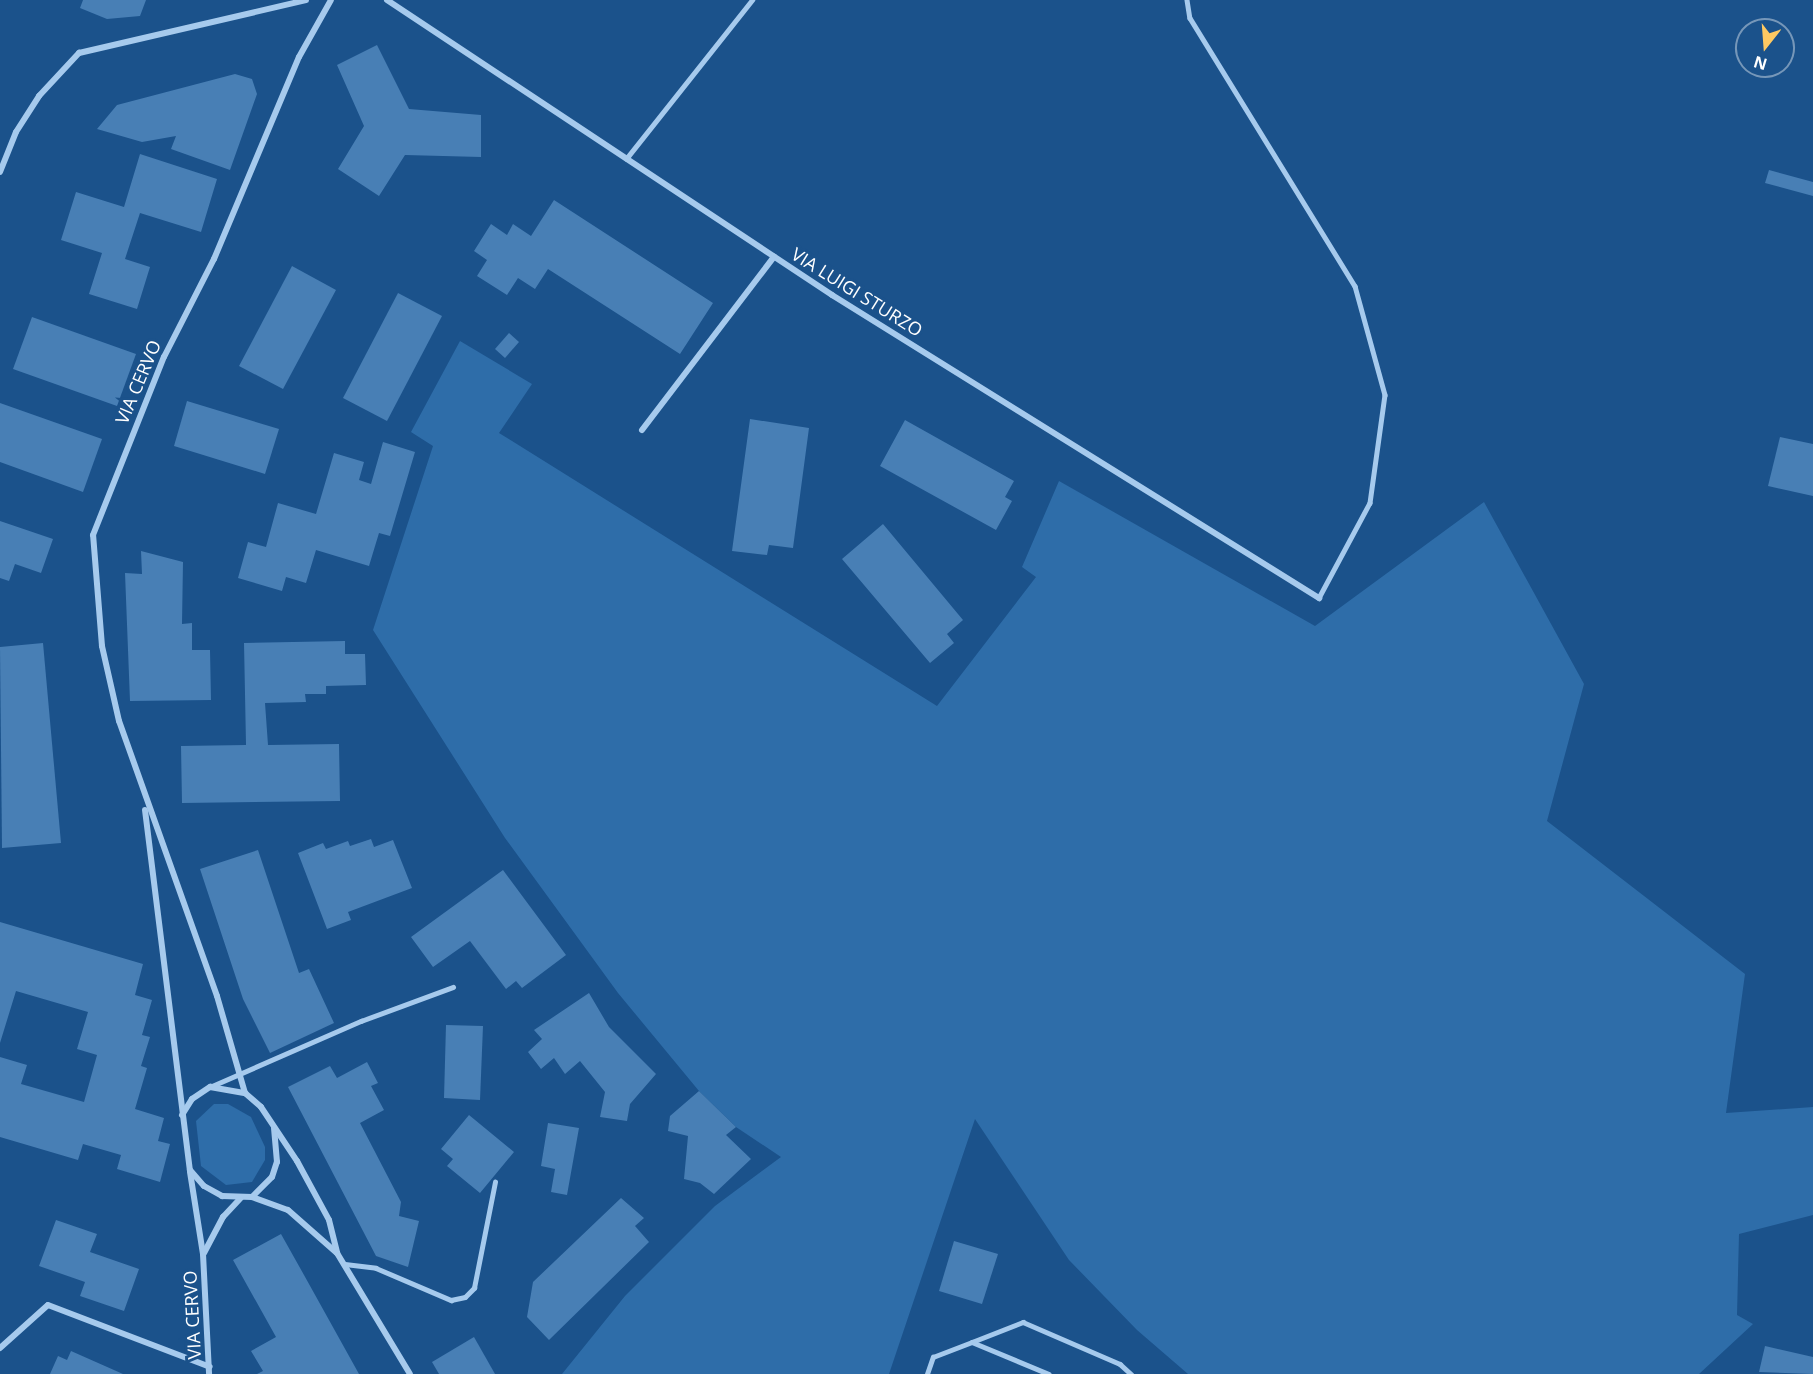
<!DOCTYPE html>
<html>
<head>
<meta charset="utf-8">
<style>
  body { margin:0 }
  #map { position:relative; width:1813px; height:1374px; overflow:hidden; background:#1b528b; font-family:"Open Sans",sans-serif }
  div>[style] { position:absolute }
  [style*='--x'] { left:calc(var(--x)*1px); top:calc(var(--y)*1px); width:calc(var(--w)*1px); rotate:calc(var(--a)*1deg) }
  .green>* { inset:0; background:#2e6da9 }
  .building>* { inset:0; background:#487fb5 }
  .lane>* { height:4.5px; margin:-2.25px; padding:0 2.25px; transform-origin:2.25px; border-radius:2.25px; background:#a6caed }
  .street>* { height:6px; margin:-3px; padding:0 3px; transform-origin:3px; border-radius:3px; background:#a6caed }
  span { translate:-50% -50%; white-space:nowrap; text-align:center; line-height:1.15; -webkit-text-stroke:6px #1b528b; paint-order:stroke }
  .street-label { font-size:18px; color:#fff }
  .north { position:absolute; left:1735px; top:18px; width:60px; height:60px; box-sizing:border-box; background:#1b528b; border:2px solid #7697b9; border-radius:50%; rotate:197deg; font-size:16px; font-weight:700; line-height:24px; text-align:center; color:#fff }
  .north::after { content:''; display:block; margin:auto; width:21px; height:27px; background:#fec962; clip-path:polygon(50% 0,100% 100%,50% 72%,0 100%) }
</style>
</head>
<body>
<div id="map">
  <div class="green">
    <div style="clip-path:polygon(460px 341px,532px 384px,499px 433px,937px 706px,1036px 577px,1022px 567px,1059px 481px,1315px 626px,1484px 502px,1584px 684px,1547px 821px,1745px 974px,1726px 1113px,1813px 1107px,1813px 1215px,1739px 1234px,1737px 1315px,1753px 1324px,1699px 1374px,1188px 1374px,1137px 1330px,1069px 1260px,975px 1119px,889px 1374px,562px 1374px,625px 1296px,715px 1206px,781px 1157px,736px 1127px,699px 1091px,618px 993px,505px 838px,373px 630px,433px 446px,411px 432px)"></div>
    <div style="clip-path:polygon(214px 1104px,228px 1104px,251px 1117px,265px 1147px,265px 1160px,252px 1182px,226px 1185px,201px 1166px,196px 1121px)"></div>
  </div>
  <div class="building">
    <div style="clip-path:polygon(83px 0,146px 0,140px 16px,107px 19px,80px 8px)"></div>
    <div style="clip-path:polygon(377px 45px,409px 109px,481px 115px,481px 157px,405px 155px,379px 196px,338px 169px,364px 126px,337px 65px)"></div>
    <div style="clip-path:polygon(235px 74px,252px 79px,257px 94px,230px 170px,171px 149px,176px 136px,142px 142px,97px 129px,117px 105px)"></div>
    <div style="clip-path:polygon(140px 154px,217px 179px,201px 232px,140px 213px,125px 259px,150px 267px,137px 309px,89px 294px,102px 253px,61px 240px,76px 192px,124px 207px)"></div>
    <div style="clip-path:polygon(1769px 170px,1813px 182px,1813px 196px,1765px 183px)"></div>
    <div style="clip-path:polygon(554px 200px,713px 303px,680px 354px,548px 269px,535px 289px,518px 278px,507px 295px,477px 276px,487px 260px,474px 251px,491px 224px,507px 235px,513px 224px,531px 236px)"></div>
    <div style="clip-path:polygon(292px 266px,336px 290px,283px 389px,239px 366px)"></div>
    <div style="clip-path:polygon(398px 293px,442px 316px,387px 421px,343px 398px)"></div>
    <div style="clip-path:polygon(32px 317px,136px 354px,117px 406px,13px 369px)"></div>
    <div style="clip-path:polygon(509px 333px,519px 342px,505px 358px,495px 349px)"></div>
    <div style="clip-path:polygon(187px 401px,279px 429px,265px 474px,174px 446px)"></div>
    <div style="clip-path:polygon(0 403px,102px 439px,83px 492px,0 462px)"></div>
    <div style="clip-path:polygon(750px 419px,809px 428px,793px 548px,769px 545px,767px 555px,732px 551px)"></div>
    <div style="clip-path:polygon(905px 420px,1014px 481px,1005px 497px,1012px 501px,996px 530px,880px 466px)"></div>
    <div style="clip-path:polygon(1780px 437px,1813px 444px,1813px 496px,1768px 486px)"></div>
    <div style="clip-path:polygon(383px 442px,415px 452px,390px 536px,379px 533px,369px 566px,316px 550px,306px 583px,286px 577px,282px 591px,238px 578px,248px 542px,266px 547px,278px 503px,316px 514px,334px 453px,364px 462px,359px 480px,371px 484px)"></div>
    <div style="clip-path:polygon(0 521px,53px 539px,41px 573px,15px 564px,9px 581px,0 578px)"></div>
    <div style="clip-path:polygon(883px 524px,963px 620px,947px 634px,954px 643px,930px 663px,842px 559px)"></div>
    <div style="clip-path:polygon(141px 551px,183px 562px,182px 624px,192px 623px,192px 650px,210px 650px,211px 700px,130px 701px,125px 573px,142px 574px)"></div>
    <div style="clip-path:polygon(345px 641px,345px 654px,365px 654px,366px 685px,326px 686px,326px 694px,305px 694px,306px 702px,265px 703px,268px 745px,339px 744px,340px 801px,182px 803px,181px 746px,246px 745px,244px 643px)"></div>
    <div style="clip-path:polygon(43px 643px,61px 843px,2px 848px,0 647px)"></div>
    <div style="clip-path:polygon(371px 839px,374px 847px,393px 840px,412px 888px,348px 912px,351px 920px,327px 929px,298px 853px,323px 843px,326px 849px,348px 841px,350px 846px)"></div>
    <div style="clip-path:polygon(258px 850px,299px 973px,309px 969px,334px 1023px,270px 1053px,243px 999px,200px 869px)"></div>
    <div style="clip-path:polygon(503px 870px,566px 955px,522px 988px,516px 981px,506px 989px,470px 941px,433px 967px,411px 937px)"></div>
    <div style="clip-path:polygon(0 922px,143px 964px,135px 995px,152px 1000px,142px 1035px,150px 1037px,141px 1066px,147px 1068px,135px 1109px,164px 1118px,158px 1141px,170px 1144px,160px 1182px,117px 1169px,121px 1155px,83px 1144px,78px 1160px,0 1137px,0 1057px,27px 1065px,21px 1084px,84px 1102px,97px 1055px,77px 1049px,88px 1012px,16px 991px,0 1043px)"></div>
    <div style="clip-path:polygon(589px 993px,609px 1027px,656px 1074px,630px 1104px,627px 1121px,600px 1117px,605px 1092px,580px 1061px,565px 1074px,554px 1058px,541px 1069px,528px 1052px,542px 1039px,534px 1030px)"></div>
    <div style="clip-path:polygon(446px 1025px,483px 1026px,480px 1100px,444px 1098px)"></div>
    <div style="clip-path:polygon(367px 1062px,378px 1083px,371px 1086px,384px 1110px,360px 1123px,401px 1202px,399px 1216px,419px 1221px,408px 1267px,376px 1256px,288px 1087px,330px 1066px,337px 1078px)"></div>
    <div style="clip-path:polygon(699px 1091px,736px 1127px,726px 1135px,751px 1159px,714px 1194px,700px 1183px,684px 1179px,688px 1136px,668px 1131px,670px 1116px)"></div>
    <div style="clip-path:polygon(469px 1115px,514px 1152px,480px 1193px,447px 1166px,453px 1159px,441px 1149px)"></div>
    <div style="clip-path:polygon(548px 1123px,579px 1128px,567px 1195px,551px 1192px,555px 1169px,541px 1166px)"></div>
    <div style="clip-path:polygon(621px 1198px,644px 1218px,635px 1226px,649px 1242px,549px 1340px,527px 1317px,533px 1282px)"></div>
    <div style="clip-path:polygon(56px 1220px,97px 1234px,90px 1252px,139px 1269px,124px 1311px,80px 1296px,85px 1282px,39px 1266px)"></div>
    <div style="clip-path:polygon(281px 1234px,304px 1275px,359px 1374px,257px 1374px,263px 1371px,251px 1351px,276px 1337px,233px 1260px)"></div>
    <div style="clip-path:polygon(954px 1241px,998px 1254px,982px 1304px,939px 1291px)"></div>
    <div style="clip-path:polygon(474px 1337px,495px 1374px,439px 1374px,432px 1362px)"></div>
    <div style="clip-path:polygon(1765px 1346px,1813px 1357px,1813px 1374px,1759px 1372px)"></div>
    <div style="clip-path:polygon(71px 1351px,123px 1374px,50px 1374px,58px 1356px,67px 1360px)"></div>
  </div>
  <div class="lane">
    <div style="--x:1187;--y:0;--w:18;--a:81"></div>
    <div style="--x:1190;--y:18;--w:315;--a:58.4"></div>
    <div style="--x:1355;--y:286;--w:113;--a:74.6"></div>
    <div style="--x:1385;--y:395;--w:109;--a:97.9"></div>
    <div style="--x:1370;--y:503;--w:108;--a:118.2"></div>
    <div style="--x:626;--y:159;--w:203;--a:-51.6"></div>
    <div style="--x:212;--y:1086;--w:163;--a:-23.6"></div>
    <div style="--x:361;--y:1021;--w:98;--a:-20.3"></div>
    <div style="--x:345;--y:1264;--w:31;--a:7"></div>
    <div style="--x:376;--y:1268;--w:82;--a:23.1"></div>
    <div style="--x:451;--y:1300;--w:14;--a:-12"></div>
    <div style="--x:465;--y:1297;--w:13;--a:-45"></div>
    <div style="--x:474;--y:1288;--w:108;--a:-78.8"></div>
    <div style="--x:972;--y:1342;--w:55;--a:-21.4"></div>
    <div style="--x:1023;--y:1322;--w:106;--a:23.4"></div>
    <div style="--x:1120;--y:1364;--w:15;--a:42"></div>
    <div style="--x:927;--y:1374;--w:18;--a:-71"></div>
    <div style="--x:933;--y:1357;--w:42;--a:-21"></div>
    <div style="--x:972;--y:1342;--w:83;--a:22.6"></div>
  </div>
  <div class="street">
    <div style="--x:387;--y:0;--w:534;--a:33.54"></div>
    <div style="--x:832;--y:295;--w:574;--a:31.89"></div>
    <div style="--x:0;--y:172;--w:43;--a:-68.2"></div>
    <div style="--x:16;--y:132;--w:43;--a:-57.4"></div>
    <div style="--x:39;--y:96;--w:59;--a:-47.1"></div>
    <div style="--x:79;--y:53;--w:233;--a:-13.1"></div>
    <div style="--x:642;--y:430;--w:218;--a:-52.7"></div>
    <div style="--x:145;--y:810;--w:363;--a:82.9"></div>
    <div style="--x:190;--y:1170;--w:21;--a:49"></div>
    <div style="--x:204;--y:1186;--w:21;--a:29"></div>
    <div style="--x:222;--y:1196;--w:30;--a:2"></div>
    <div style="--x:252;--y:1197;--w:28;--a:-45"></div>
    <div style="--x:272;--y:1177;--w:16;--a:-72"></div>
    <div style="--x:277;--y:1162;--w:34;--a:-95"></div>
    <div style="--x:245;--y:1093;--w:101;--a:-106.1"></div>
    <div style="--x:217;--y:996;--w:292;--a:-109.6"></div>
    <div style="--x:119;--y:721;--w:77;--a:-102.8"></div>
    <div style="--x:102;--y:646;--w:111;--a:-94.6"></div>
    <div style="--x:93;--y:535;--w:192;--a:-68.3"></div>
    <div style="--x:164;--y:357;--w:110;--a:-63"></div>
    <div style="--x:214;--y:259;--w:219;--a:-67.2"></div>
    <div style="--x:299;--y:57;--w:65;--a:-60.7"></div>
    <div style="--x:182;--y:1115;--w:19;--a:-58"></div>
    <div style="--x:192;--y:1099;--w:22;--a:-34"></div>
    <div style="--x:210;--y:1087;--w:36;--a:10"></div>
    <div style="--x:245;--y:1093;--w:21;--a:41"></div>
    <div style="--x:261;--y:1107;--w:65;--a:56.3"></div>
    <div style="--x:297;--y:1161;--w:67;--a:61.5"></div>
    <div style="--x:329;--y:1220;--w:34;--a:76"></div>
    <div style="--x:190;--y:1172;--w:83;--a:81"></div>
    <div style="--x:203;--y:1254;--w:120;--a:87.1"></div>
    <div style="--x:252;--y:1197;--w:38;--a:20"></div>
    <div style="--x:288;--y:1210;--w:65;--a:41.3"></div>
    <div style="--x:337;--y:1253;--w:141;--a:58.9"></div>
    <div style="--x:204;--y:1253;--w:41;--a:-62.2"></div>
    <div style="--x:223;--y:1217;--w:26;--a:-47"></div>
    <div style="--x:0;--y:1348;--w:64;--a:-41.9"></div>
    <div style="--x:48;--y:1305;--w:173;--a:20.9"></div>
  </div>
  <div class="street-label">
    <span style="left:857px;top:292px;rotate:32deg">VIA LUIGI STURZO</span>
    <span style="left:138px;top:382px;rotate:-67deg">VIA CERVO</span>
    <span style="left:192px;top:1315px;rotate:-93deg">VIA CERVO</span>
  </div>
  <div class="north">N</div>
</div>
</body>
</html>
